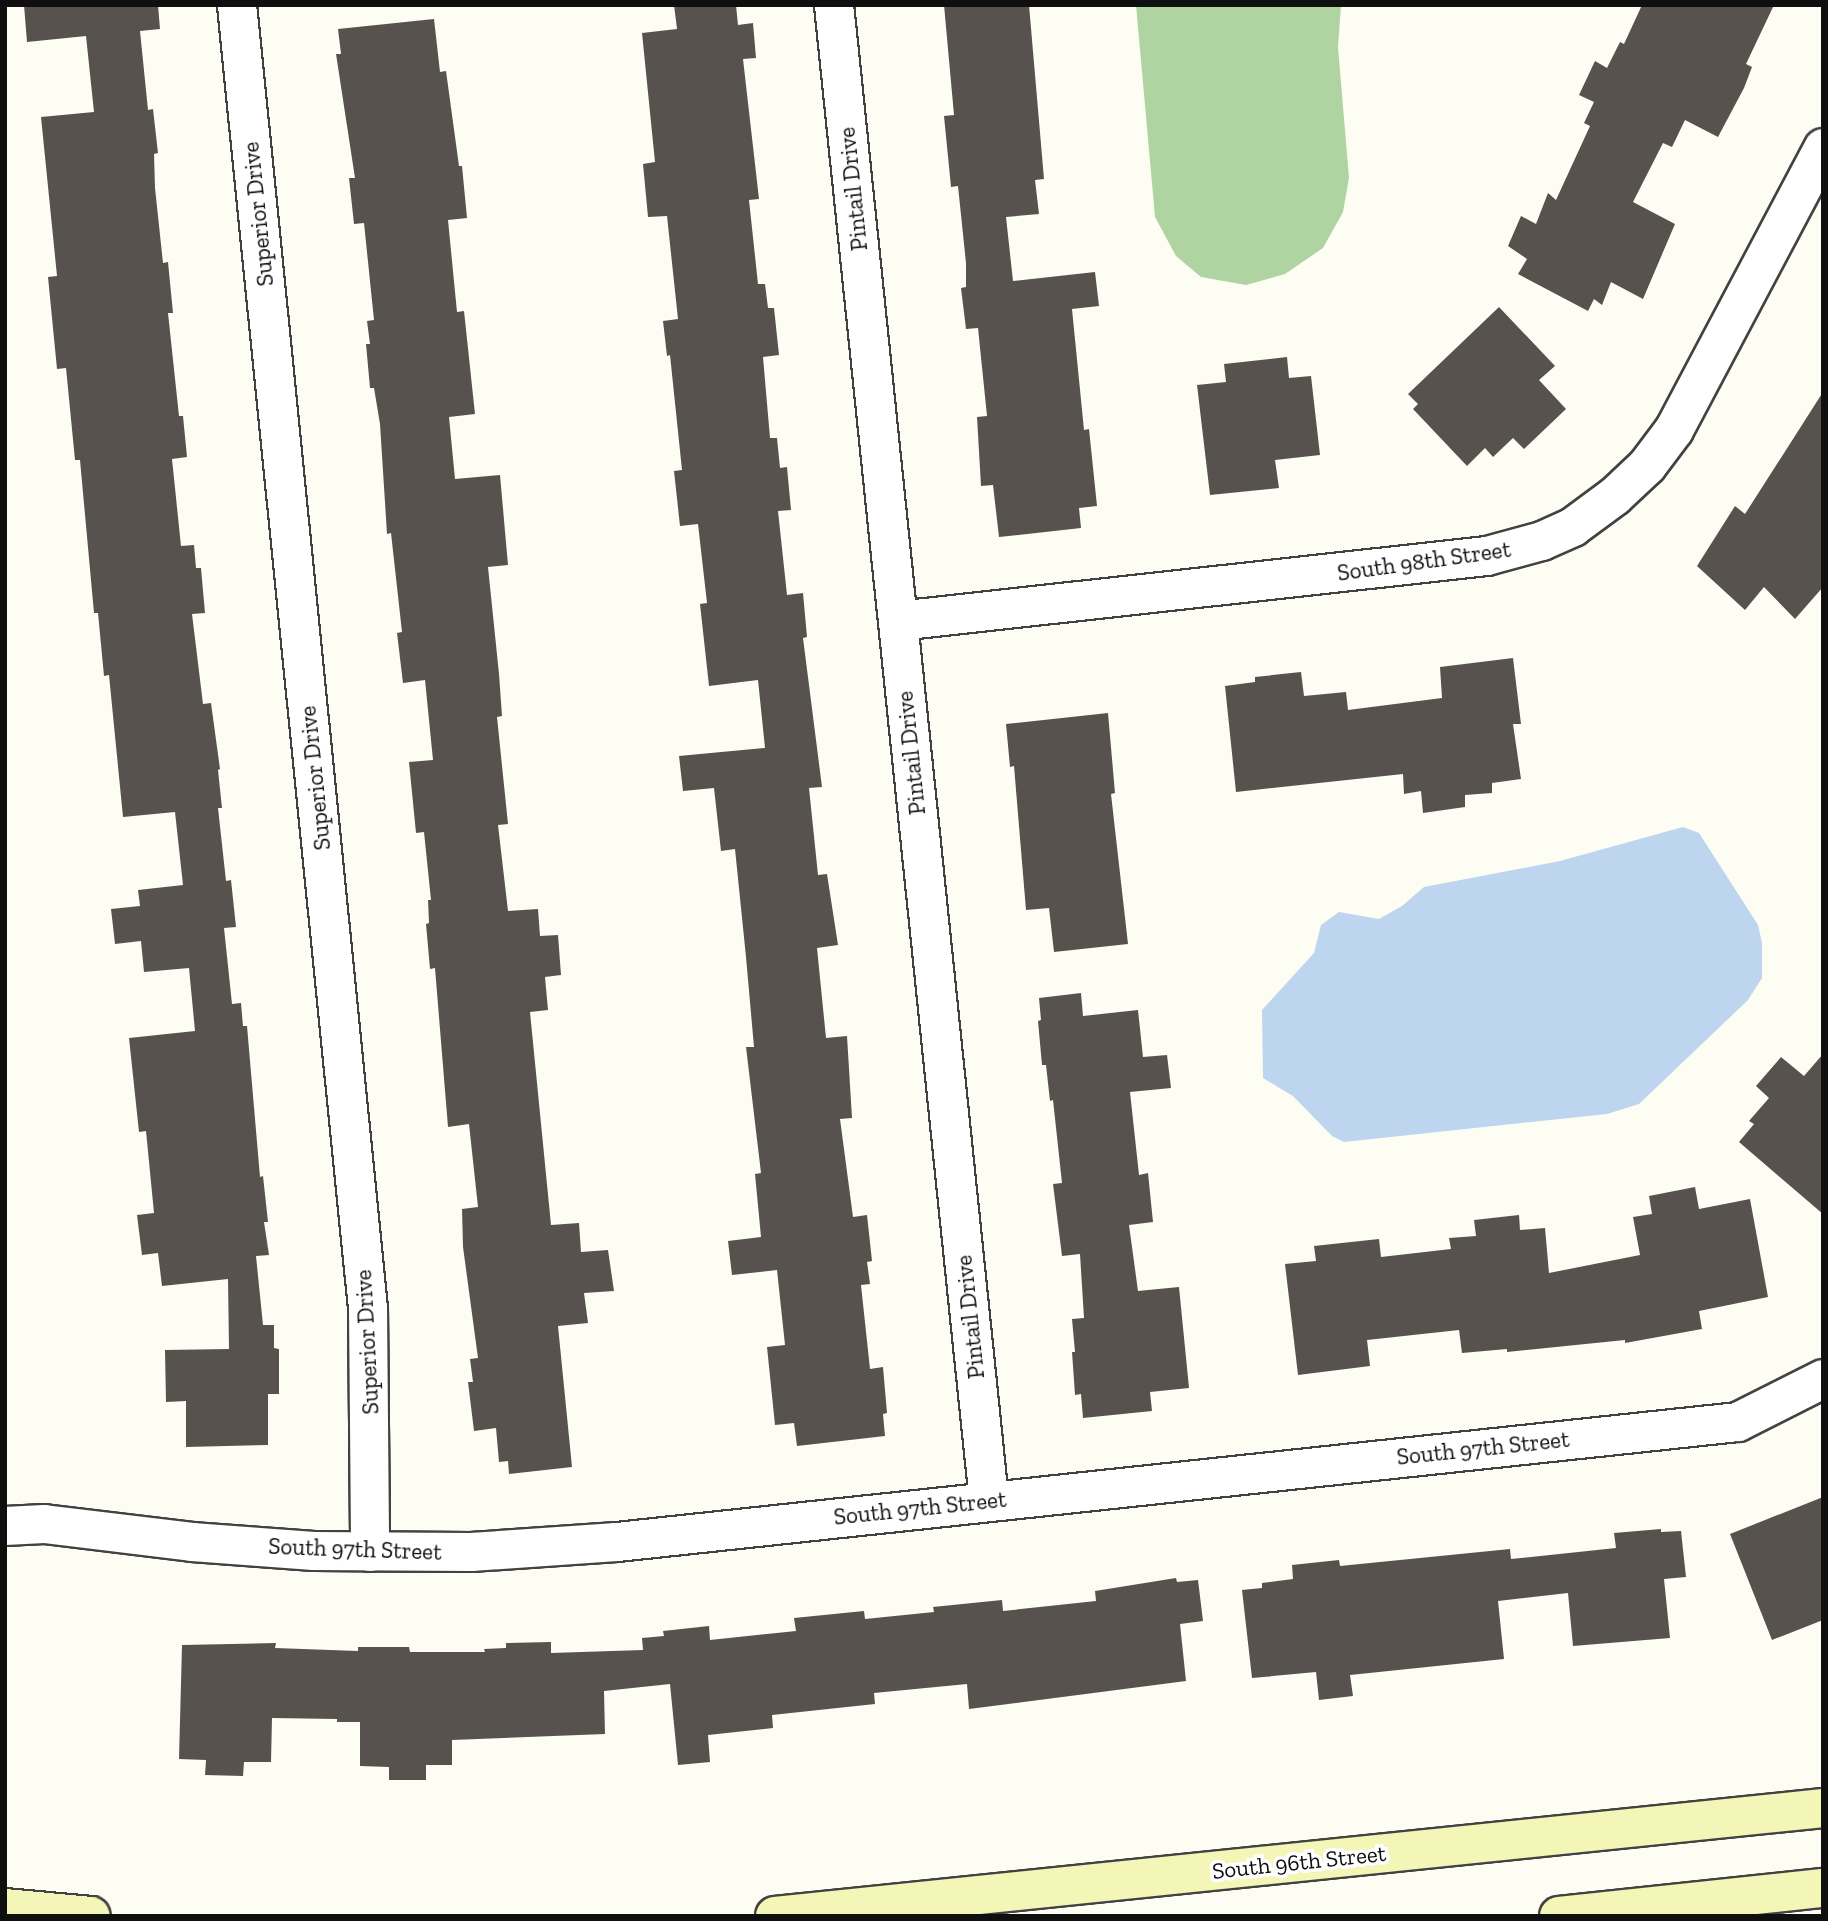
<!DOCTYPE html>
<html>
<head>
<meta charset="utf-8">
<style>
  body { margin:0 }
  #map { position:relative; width:1828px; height:1921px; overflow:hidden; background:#fdfdf3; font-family:"Zilla Slab",serif }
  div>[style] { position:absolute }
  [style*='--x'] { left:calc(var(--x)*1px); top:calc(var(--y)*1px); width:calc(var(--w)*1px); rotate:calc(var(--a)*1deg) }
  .forest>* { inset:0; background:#b0d4a1 }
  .water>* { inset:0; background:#bdd5ef }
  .building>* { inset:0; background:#57524d }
  .roads { filter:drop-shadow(2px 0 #424242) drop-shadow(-2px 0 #424242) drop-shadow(0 2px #424242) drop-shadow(0 -2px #424242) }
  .street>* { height:38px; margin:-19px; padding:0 19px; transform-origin:19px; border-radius:19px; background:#fff }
  .secondary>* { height:38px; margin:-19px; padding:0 19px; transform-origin:19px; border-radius:19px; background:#f3f6b6 }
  span { translate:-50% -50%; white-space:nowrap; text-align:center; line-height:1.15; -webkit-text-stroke:7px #fff; paint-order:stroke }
  .street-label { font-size:23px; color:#0f0f0f }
  .frame { position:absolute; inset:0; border:7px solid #0f0f0f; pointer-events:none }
</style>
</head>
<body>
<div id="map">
  <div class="forest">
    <div style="clip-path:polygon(1136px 5px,1341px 5px,1338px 47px,1349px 178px,1343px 212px,1323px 248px,1285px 274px,1246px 285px,1201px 277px,1176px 256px,1155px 217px)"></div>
  </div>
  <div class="water">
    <div style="clip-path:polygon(1683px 827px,1699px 833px,1758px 925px,1762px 943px,1762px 978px,1748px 1000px,1639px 1104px,1607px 1114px,1344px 1142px,1332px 1136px,1293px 1096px,1263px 1078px,1262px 1010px,1314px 953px,1321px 925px,1339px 912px,1379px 919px,1402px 906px,1424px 887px,1560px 861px)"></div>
  </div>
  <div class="building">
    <div style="clip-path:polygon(24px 5px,158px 5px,160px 29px,140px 31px,148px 110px,153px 109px,158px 153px,154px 154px,155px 188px,163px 263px,168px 262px,173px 313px,168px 313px,179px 416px,183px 416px,187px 457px,172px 459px,181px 546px,194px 545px,196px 568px,201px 568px,205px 613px,192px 614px,203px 704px,211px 703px,220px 769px,218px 770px,222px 808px,218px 808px,226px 881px,231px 880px,236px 927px,224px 928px,232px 1004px,241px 1003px,243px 1026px,247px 1026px,260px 1177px,263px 1176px,268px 1222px,264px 1222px,269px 1255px,256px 1256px,263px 1325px,274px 1325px,274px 1348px,279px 1349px,279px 1394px,268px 1394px,268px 1445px,186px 1447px,186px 1401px,166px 1402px,165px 1350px,229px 1349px,228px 1279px,162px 1286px,158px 1253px,142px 1255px,137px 1215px,154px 1213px,146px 1131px,139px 1132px,129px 1038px,195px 1031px,189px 968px,144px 972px,141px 941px,115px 944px,111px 909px,140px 906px,138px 890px,183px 885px,175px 812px,123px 817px,109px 675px,104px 676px,98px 613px,94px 613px,80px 460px,75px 460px,66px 368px,57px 369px,48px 277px,57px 276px,41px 117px,94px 112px,86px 36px,27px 42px)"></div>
    <div style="clip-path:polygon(674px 5px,736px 5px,738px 25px,753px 23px,756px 58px,743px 59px,759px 199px,749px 200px,758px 284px,765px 284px,768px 308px,774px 308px,779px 355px,763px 357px,770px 438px,777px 438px,780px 468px,787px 467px,791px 510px,778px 511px,787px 595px,803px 593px,807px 637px,803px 638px,822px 787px,809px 788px,818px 875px,827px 874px,838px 945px,817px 948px,826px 1038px,847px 1036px,852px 1118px,840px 1119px,853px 1217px,867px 1215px,872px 1261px,867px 1262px,870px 1284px,861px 1285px,870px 1369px,883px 1367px,887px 1413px,883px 1414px,885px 1436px,797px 1446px,794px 1423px,775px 1425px,767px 1347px,785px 1345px,777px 1270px,732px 1275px,728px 1241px,761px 1237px,755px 1174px,761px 1173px,746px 1047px,754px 1047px,746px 957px,735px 849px,721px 851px,714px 788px,683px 791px,679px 756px,765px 748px,758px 680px,709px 686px,700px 604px,707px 603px,698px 524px,680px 526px,674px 471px,682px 470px,670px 355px,667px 356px,663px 321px,678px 319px,667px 216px,648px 217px,643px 164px,655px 162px,642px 33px,677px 29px)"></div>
    <div style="clip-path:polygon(944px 5px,1029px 5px,1044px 179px,1035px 180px,1039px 214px,1006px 217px,1013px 281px,1095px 272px,1099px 306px,1072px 309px,1084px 430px,1089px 429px,1097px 506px,1079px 508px,1081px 528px,999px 537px,993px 485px,981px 486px,977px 417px,987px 416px,978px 328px,966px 329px,961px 288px,966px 287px,966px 263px,958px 186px,951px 187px,944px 116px,954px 115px)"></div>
    <div style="clip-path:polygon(1642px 5px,1774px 5px,1746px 64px,1752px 67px,1744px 88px,1718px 137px,1685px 120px,1672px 147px,1663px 143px,1633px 202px,1675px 224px,1643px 299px,1611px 282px,1602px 305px,1594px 299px,1588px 311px,1518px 274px,1527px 259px,1508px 246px,1521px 216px,1536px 224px,1548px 193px,1556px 200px,1590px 126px,1584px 123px,1594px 102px,1579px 95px,1595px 61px,1607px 68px,1620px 42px,1624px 44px)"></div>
    <div style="clip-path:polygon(434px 19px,440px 72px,446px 71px,459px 166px,462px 166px,467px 218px,448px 220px,457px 312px,464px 311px,475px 414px,449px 417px,455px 479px,500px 475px,508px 565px,488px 567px,499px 674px,502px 716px,497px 717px,508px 824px,498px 825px,508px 911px,538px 909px,540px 936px,558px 935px,561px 975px,545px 977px,548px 1010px,530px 1012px,551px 1225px,579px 1223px,581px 1252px,608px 1250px,614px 1291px,584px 1293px,588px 1323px,558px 1326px,572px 1467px,509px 1474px,508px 1461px,499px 1462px,496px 1428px,474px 1431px,468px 1382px,473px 1382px,470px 1359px,478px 1358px,463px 1247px,462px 1209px,478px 1207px,469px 1124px,448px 1127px,435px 968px,430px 969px,426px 924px,429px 923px,428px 900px,431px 900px,424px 832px,416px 833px,409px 762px,433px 760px,425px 680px,403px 683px,397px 633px,402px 632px,391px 533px,387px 534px,380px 424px,374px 388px,370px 388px,366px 344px,370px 344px,367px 321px,374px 320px,364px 223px,354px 224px,349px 178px,355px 178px,336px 54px,341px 54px,338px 29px)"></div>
    <div style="clip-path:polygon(1499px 307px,1555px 366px,1539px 380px,1566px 409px,1524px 449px,1513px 438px,1493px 457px,1485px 448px,1467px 466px,1413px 409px,1418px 404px,1408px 394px)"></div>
    <div style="clip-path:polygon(1287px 357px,1289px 378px,1311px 376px,1320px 455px,1275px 460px,1279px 488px,1210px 495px,1197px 385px,1226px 382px,1224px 364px)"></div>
    <div style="clip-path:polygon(1823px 392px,1823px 587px,1795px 619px,1764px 587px,1745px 610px,1697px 566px,1735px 506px,1745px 514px)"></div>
    <div style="clip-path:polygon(1513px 658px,1521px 724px,1513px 724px,1521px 779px,1492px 783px,1492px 793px,1465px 795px,1465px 807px,1423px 813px,1421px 791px,1404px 794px,1403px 774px,1236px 792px,1225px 686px,1255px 682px,1255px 677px,1301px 672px,1304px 696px,1346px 692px,1348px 710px,1442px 698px,1440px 667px)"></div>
    <div style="clip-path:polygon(1108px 713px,1115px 793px,1111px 794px,1128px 944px,1054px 952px,1049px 908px,1026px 910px,1014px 766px,1010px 767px,1006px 724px)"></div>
    <div style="clip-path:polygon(1081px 993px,1083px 1016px,1138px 1010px,1143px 1057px,1167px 1055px,1171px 1088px,1130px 1092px,1139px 1175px,1148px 1173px,1153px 1222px,1129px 1225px,1138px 1291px,1179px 1287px,1189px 1388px,1150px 1392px,1152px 1411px,1083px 1418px,1081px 1394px,1075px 1395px,1072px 1352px,1075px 1352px,1072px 1319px,1084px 1318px,1080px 1254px,1062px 1256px,1053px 1184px,1062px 1183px,1053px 1100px,1050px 1101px,1046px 1065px,1042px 1065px,1038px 1021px,1041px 1020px,1039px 998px)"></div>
    <div style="clip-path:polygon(1823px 1054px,1823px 1214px,1739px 1142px,1754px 1124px,1749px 1121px,1769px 1098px,1756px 1086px,1781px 1057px,1804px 1076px)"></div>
    <div style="clip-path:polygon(1695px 1187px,1699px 1209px,1750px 1199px,1768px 1297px,1699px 1311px,1702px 1329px,1625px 1343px,1625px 1340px,1507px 1352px,1507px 1349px,1462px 1353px,1459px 1330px,1367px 1340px,1370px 1366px,1298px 1375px,1285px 1264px,1316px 1261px,1314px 1246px,1379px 1239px,1381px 1257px,1451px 1249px,1449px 1238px,1476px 1236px,1474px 1220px,1519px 1215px,1520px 1230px,1545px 1228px,1549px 1273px,1640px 1255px,1633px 1217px,1652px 1214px,1649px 1196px)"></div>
    <div style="clip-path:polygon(1823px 1497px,1823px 1620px,1772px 1640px,1730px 1534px)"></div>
    <div style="clip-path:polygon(1661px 1529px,1661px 1532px,1681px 1531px,1686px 1577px,1664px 1579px,1670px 1638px,1573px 1646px,1568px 1593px,1498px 1601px,1504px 1659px,1350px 1675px,1353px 1696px,1319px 1700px,1316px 1672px,1252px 1678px,1242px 1590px,1262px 1588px,1262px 1583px,1293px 1579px,1292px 1565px,1339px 1560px,1340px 1566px,1510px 1549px,1511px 1559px,1616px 1548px,1614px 1533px)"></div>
    <div style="clip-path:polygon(1176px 1578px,1177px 1582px,1198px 1580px,1203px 1621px,1180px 1624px,1186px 1681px,969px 1709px,967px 1684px,874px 1693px,875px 1704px,772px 1715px,773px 1728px,708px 1735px,710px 1762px,678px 1765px,670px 1684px,604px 1691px,605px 1734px,452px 1740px,452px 1765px,426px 1765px,426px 1780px,389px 1780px,389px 1767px,360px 1766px,360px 1722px,337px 1722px,337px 1719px,272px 1718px,271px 1762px,244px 1762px,243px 1776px,205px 1775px,206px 1760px,179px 1759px,182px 1645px,276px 1643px,275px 1648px,358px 1651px,358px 1647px,409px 1647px,410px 1652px,485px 1652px,484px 1649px,506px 1648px,506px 1643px,551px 1642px,551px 1653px,643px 1650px,642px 1638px,664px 1636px,663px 1631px,709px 1626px,710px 1640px,796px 1631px,794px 1618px,864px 1611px,865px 1619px,934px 1612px,933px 1607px,1002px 1600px,1003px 1611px,1096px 1601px,1095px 1591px)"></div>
  </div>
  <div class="roads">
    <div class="street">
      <div style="--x:237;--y:5;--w:1310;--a:84.26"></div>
      <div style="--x:368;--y:1308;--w:244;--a:89.5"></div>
      <div style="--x:834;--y:5;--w:1503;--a:84.08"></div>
      <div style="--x:898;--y:621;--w:593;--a:-6.3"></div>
      <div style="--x:1487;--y:556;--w:57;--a:-15.3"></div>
      <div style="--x:1542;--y:541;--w:34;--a:-24"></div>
      <div style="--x:1573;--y:527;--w:52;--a:-36.4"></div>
      <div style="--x:1615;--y:496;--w:44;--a:-43.2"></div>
      <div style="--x:1647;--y:466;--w:45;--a:-53.1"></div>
      <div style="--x:1674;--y:430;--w:319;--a:-62.1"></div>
      <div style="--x:5;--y:1526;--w:39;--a:-3"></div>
      <div style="--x:44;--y:1524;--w:149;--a:6.9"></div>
      <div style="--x:192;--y:1542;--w:122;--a:4.2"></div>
      <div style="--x:314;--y:1551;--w:157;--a:0.4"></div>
      <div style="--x:471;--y:1552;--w:146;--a:-3.9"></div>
      <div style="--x:617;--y:1542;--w:1127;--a:-6.11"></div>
      <div style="--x:1738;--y:1422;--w:95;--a:-26.8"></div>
    </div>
    <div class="secondary">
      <div style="--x:5;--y:1908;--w:86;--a:5.3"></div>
      <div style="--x:775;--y:1916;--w:1054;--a:-5.88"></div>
      <div style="--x:1559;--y:1916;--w:265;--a:-6.1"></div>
    </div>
  </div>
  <div class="street-label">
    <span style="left:853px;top:189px;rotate:-96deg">Pintail Drive</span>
    <span style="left:258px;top:214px;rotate:-96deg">Superior Drive</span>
    <span style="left:1424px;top:561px;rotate:-8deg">South 98th Street</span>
    <span style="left:911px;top:753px;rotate:-96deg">Pintail Drive</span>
    <span style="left:315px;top:778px;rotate:-96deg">Superior Drive</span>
    <span style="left:970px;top:1317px;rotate:-96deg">Pintail Drive</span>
    <span style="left:367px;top:1342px;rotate:-93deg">Superior Drive</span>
    <span style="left:1483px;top:1448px;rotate:-6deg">South 97th Street</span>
    <span style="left:920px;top:1508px;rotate:-6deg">South 97th Street</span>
    <span style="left:355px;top:1549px;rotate:2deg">South 97th Street</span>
    <span style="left:1299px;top:1862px;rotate:-6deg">South 96th Street</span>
  </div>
  <div class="frame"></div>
</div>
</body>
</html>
